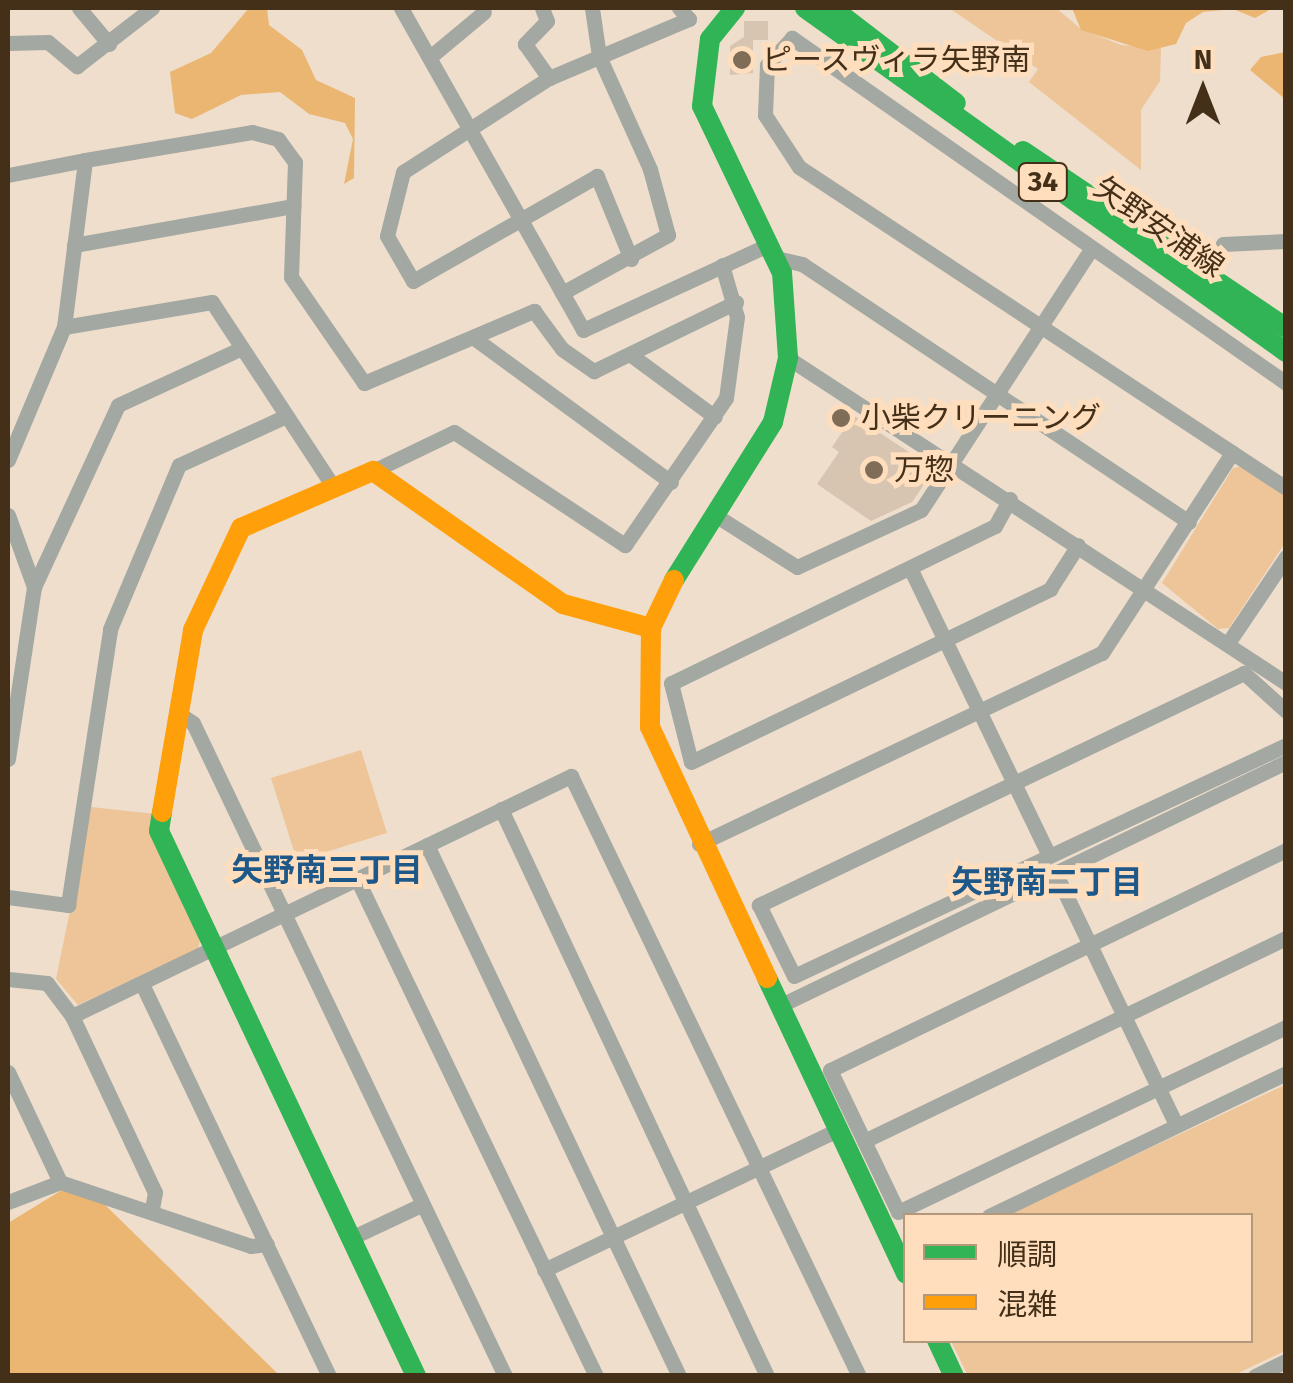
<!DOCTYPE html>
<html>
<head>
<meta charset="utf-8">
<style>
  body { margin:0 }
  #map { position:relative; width:1293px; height:1383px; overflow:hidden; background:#efdecc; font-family:"Fira Sans","Noto Sans JP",sans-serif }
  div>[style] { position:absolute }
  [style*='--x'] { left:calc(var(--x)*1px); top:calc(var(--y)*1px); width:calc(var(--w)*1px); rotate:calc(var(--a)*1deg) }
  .green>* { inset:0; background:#edc599 }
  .forest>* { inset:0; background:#eab671 }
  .building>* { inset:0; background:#d7c5b2 }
  .street>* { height:15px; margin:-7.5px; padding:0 7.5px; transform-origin:7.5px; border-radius:7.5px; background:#a3a8a2 }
  .fast>* { height:20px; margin:-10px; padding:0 10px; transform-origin:10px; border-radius:10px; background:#30b455 }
  .slow>* { height:20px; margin:-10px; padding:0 10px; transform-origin:10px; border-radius:10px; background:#ff9f0a }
  .dots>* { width:28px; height:28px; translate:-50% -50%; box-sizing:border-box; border:5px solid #fedebd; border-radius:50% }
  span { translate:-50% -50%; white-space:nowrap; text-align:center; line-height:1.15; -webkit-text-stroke:10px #fedebd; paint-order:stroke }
  .shield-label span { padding:2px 8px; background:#fedebd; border:2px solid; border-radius:8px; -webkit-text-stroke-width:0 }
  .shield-label { font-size:28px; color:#443019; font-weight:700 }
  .poi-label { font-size:30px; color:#443019 }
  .left { translate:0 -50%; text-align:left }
  .street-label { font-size:30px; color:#443019 }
  .neighbourhood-label { font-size:32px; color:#1e5889; font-weight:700 }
  .frame { position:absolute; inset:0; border:10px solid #443019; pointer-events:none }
  .legend { position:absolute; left:903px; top:1213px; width:350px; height:130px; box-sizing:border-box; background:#fedebd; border:2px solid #b4987b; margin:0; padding:12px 18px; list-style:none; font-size:30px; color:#443019 }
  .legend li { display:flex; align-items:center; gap:20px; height:50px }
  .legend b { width:50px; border:2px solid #b4987b }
  .north { position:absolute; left:1153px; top:40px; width:100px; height:100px; -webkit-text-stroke:8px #fedebd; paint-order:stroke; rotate:0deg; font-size:28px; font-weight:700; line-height:40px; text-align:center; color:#443019 }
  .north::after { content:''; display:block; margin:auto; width:35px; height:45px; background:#443019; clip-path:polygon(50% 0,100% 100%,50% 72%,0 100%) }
</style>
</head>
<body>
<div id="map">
  <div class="green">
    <div style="clip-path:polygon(949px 8px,1056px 8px,1081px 29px,1121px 45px,1161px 48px,1160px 81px,1141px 110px,1141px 170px,1029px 82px,1038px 69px)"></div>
    <div style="clip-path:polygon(1242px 466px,1285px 495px,1285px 543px,1229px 628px,1218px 629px,1162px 583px,1233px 468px)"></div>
    <div style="clip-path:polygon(361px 750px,387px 833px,297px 861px,271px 778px)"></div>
    <div style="clip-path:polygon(91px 807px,155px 814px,200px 940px,198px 949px,78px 1005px,56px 979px)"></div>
    <div style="clip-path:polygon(1285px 1085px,1285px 1351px,1234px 1375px,968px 1376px,951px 1341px,1250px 1340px,1250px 1216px,1007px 1215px)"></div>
  </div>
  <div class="forest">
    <div style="clip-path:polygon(249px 8px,267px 8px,269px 25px,302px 50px,316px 80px,355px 98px,354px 178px,344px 184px,353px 139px,345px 123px,309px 114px,280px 92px,241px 95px,192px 119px,175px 113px,170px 72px,211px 53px)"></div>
    <div style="clip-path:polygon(1072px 8px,1273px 8px,1255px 18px,1233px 9px,1203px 12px,1186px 23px,1176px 44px,1148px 51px,1081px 30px)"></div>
    <div style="clip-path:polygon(1285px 52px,1286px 52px,1285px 99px,1250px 70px,1261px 57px)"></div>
    <div style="clip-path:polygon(62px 1190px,99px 1199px,279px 1375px,8px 1375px,8px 1223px)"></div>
  </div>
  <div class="building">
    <div style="clip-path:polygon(744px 21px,768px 21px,768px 40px,753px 40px,753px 73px,730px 75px,730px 46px,744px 37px)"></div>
    <div style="clip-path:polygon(842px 408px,915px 456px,910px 463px,930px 476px,912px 502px,871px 521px,817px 484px,839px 452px,832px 447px,843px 431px,832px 423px)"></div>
  </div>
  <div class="street">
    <div style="--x:79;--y:8;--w:47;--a:50.2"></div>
    <div style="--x:401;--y:8;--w:370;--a:60.5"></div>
    <div style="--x:583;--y:330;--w:204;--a:-24.7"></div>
    <div style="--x:542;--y:8;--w:14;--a:69"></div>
    <div style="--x:547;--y:21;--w:32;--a:134"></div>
    <div style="--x:525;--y:44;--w:42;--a:54.8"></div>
    <div style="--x:8;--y:43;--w:40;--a:-1.4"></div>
    <div style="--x:48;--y:42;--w:38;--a:40"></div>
    <div style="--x:77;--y:66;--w:95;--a:-37.7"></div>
    <div style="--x:430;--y:57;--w:70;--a:-39.8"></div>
    <div style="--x:8;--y:175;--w:78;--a:-11"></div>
    <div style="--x:74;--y:245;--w:223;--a:-10.1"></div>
    <div style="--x:776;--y:258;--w:27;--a:13"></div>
    <div style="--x:802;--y:264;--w:465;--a:33.7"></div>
    <div style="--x:631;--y:259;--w:90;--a:-112.3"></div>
    <div style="--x:597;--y:176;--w:212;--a:150.3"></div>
    <div style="--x:413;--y:281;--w:52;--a:-120"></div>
    <div style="--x:387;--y:236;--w:66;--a:-76"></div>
    <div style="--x:403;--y:172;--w:174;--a:-32.8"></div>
    <div style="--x:549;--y:78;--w:152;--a:-22.9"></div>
    <div style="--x:689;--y:19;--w:15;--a:-132"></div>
    <div style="--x:1207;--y:272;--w:32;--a:-60"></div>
    <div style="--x:1223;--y:244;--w:63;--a:-2.7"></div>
    <div style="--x:562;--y:293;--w:121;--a:-28.7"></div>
    <div style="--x:668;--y:235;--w:68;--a:-105.3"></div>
    <div style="--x:650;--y:169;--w:124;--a:-114.3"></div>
    <div style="--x:599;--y:56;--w:49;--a:-98.3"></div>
    <div style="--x:64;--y:327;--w:150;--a:-9.6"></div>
    <div style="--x:212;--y:302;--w:219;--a:56.7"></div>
    <div style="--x:474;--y:338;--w:244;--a:36.2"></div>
    <div style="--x:631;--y:355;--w:104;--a:36.4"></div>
    <div style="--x:788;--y:358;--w:595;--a:33.13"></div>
    <div style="--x:1286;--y:383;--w:603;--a:-145.07"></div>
    <div style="--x:792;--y:38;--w:37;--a:133"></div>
    <div style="--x:767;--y:65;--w:50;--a:92.3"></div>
    <div style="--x:765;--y:115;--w:62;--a:56.8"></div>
    <div style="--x:799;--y:167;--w:583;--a:33.39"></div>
    <div style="--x:8;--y:460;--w:144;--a:-67.2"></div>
    <div style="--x:64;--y:327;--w:168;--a:-82.8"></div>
    <div style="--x:85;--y:160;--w:169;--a:-9.5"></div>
    <div style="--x:252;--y:132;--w:27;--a:15"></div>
    <div style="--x:278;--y:139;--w:29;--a:54"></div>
    <div style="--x:295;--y:162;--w:115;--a:92"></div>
    <div style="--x:291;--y:277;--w:129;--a:55.4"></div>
    <div style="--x:364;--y:383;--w:185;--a:-23"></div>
    <div style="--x:534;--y:311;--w:47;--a:53.6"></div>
    <div style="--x:562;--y:349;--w:39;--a:35"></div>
    <div style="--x:594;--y:371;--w:158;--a:-25.9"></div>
    <div style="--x:373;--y:471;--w:90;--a:-25.7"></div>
    <div style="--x:454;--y:432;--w:205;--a:33.5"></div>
    <div style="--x:625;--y:545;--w:178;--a:-55.5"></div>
    <div style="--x:726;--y:398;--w:82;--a:-82.3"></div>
    <div style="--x:737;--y:317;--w:54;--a:-106.1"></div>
    <div style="--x:1010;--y:499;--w:31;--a:119"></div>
    <div style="--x:995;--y:526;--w:360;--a:154.1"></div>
    <div style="--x:671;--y:683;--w:81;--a:75.8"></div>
    <div style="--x:691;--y:762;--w:399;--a:-25.7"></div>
    <div style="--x:1050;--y:589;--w:52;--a:-57.5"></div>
    <div style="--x:8;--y:515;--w:77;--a:70.1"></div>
    <div style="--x:715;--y:515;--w:97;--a:32.4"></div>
    <div style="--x:797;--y:567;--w:136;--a:-24.7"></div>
    <div style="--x:921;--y:510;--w:308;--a:-56.9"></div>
    <div style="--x:911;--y:570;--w:314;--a:64.2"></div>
    <div style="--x:1228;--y:643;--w:104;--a:-56"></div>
    <div style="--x:1286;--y:711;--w:57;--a:-137.9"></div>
    <div style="--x:1244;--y:673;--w:538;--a:154.44"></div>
    <div style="--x:759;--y:905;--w:79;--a:63.8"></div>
    <div style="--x:794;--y:976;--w:544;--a:-25.15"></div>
    <div style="--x:176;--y:712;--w:20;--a:33"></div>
    <div style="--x:193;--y:723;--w:724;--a:64.46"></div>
    <div style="--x:8;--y:759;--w:174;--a:-81.4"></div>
    <div style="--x:34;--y:587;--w:200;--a:-65.2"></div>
    <div style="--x:118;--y:405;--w:134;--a:-24.7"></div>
    <div style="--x:501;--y:809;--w:626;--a:64.87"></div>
    <div style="--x:699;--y:844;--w:446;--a:-25.4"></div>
    <div style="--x:1102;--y:653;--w:239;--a:-57"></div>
    <div style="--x:427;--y:845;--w:588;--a:64.61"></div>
    <div style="--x:1286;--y:850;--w:506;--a:154.24"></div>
    <div style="--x:830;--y:1070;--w:157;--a:64.4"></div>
    <div style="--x:898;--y:1212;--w:430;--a:-25.5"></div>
    <div style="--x:1055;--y:872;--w:280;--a:64.4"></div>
    <div style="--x:357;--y:879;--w:551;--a:64.32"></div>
    <div style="--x:8;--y:897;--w:61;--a:7.6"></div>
    <div style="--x:68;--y:905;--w:279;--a:-81.3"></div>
    <div style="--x:110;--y:629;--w:178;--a:-67.2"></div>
    <div style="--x:179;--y:465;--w:115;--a:-24.6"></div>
    <div style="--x:8;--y:979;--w:39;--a:6"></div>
    <div style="--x:47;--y:983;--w:41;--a:52.9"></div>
    <div style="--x:72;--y:1016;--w:195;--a:64.8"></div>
    <div style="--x:155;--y:1192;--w:17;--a:100"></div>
    <div style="--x:142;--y:984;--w:434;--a:64.5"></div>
    <div style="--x:779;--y:1006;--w:563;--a:-25.7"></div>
    <div style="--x:72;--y:1016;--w:554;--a:-25.69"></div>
    <div style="--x:571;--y:776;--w:666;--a:64.36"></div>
    <div style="--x:8;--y:1072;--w:122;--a:64.7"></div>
    <div style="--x:60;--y:1182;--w:201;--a:18.5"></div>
    <div style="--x:251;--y:1246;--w:16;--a:-7"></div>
    <div style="--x:864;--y:1141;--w:468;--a:-25.7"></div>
    <div style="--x:8;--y:1202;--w:56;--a:-21"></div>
    <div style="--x:989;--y:1216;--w:330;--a:-25.7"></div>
    <div style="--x:353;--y:1237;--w:77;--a:-25.2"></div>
    <div style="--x:544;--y:1270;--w:325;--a:-25.5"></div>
    <div style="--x:1255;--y:1376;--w:34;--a:-26"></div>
  </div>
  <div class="fast">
    <div style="--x:805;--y:8;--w:591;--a:35.57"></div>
    <div style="--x:832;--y:8;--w:156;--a:37.5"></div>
    <div style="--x:1023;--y:151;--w:317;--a:33.9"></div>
    <div style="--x:674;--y:580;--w:186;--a:-57.9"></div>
    <div style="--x:773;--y:422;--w:66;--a:-76.8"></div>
    <div style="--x:788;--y:358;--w:85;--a:-94"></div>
    <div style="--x:782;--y:273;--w:185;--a:-115.6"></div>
    <div style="--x:702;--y:106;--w:67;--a:-83.2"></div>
    <div style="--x:710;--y:39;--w:40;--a:-51"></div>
    <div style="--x:162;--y:812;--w:19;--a:99"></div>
    <div style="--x:159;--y:831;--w:603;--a:64.75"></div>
    <div style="--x:767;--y:978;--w:327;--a:64.8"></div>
    <div style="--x:937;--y:1340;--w:40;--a:65"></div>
  </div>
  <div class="slow">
    <div style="--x:674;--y:580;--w:53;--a:115.6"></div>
    <div style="--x:651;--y:628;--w:99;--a:90.6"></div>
    <div style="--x:650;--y:727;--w:277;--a:65"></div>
    <div style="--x:162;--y:812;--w:185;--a:-80.3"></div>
    <div style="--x:193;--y:630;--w:113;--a:-64.8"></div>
    <div style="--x:241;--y:528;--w:144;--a:-23.4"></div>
    <div style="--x:373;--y:471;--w:232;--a:35"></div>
    <div style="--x:563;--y:604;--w:91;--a:15.3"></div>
  </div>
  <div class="dots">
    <div style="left:742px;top:60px;background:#806d58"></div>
    <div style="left:841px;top:418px;background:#806d58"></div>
    <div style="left:874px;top:470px;background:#806d58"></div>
  </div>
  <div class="shield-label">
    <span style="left:1043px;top:182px">34</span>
  </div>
  <div class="poi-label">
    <span class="left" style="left:762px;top:60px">ピースヴィラ矢野南</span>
    <span class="left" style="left:861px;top:418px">小柴クリーニング</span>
    <span class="left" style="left:894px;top:470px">万惣</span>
  </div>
  <div class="street-label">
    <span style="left:1159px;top:227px;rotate:35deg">矢野安浦線</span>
  </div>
  <div class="neighbourhood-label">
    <span style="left:327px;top:870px">矢野南三丁目</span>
    <span style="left:1047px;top:882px">矢野南二丁目</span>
  </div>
  <div class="frame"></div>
  <ul class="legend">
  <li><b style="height:12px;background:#30b455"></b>順調</li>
  <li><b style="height:12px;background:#ff9f0a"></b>混雑</li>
  </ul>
  <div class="north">N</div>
</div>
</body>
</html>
